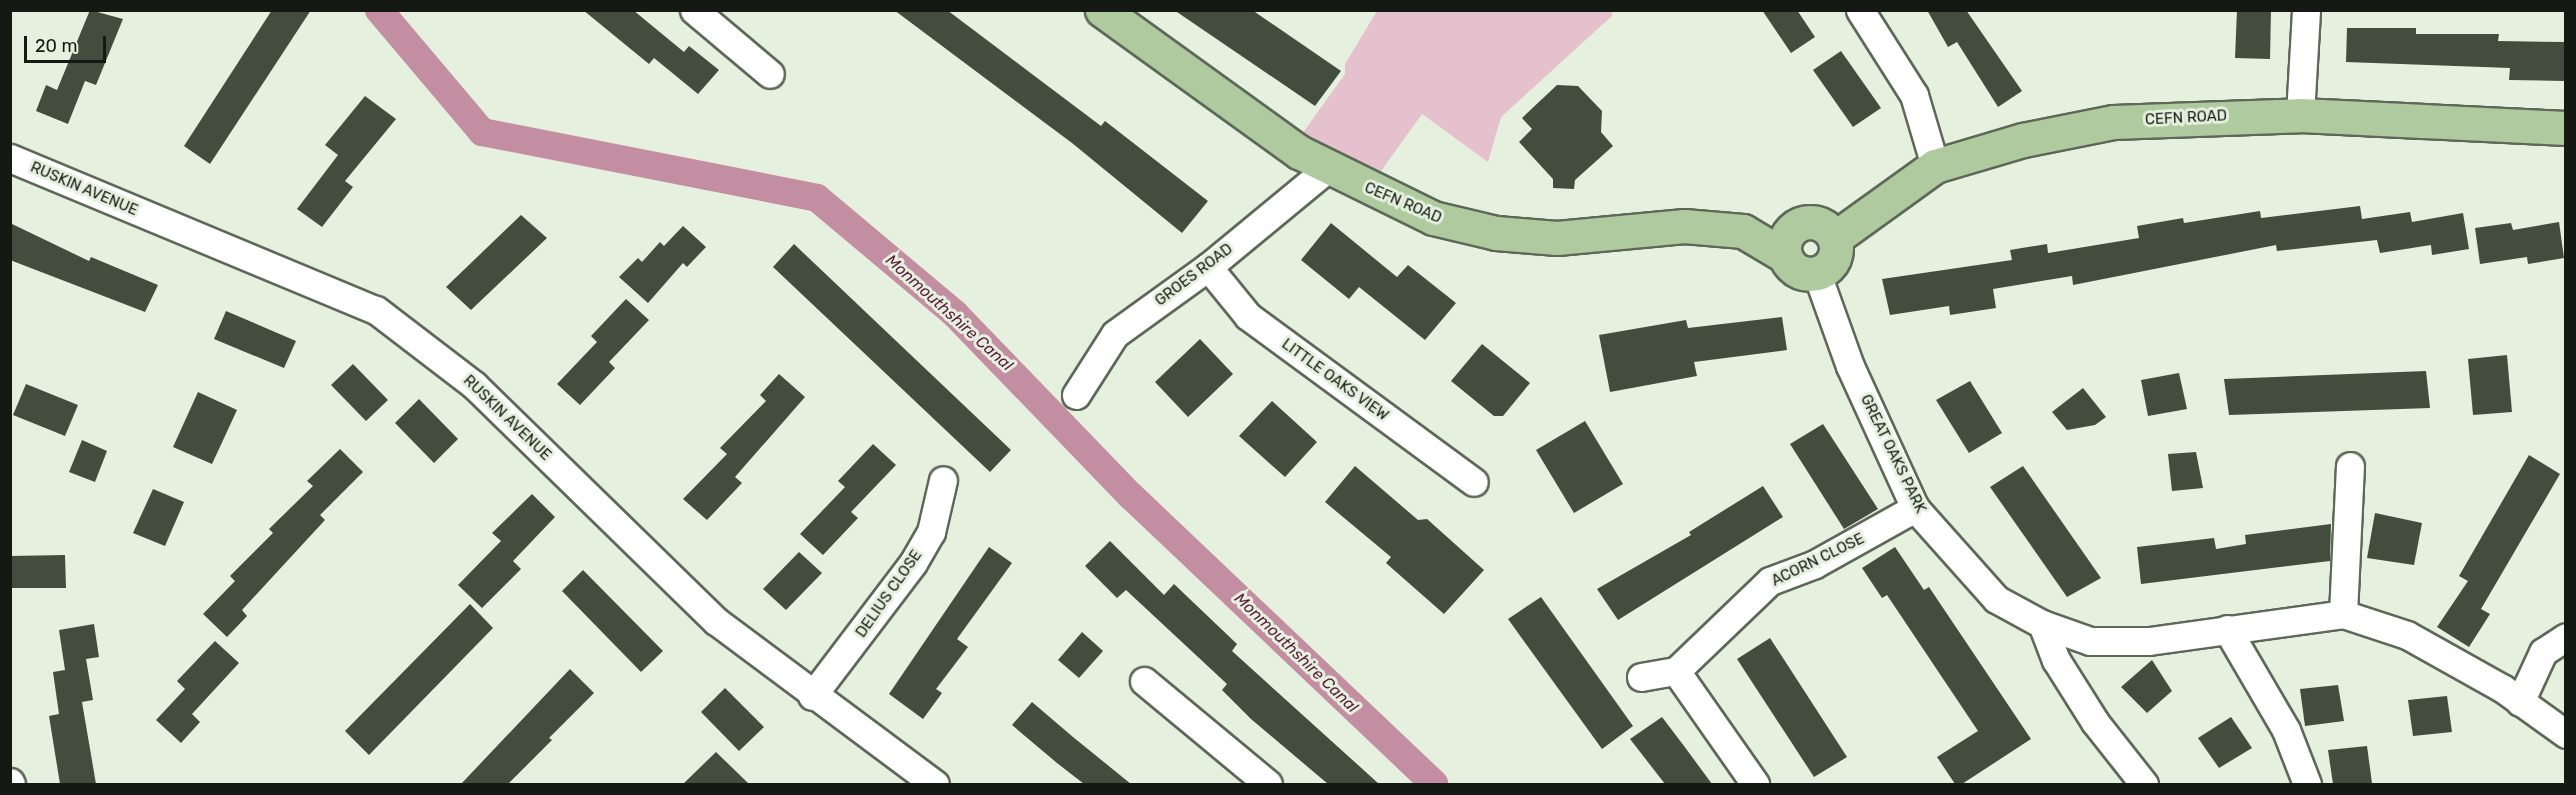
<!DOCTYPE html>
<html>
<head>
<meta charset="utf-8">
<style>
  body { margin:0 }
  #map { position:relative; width:2576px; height:795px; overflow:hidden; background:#e5f0de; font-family:Rubik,sans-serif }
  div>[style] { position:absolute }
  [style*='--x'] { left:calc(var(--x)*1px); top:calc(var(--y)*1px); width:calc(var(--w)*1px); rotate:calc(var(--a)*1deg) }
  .green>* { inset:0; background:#e5c0cd }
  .canal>* { height:28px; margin:-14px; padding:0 14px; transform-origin:14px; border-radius:14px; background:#c38ea1 }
  .building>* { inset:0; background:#434d3e }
  .roads { filter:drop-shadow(2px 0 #5e6859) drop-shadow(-2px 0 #5e6859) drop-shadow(0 2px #5e6859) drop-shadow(0 -2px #5e6859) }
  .minor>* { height:27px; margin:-13.5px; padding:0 13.5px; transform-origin:13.5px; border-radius:13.5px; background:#fff }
  .major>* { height:33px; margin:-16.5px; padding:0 16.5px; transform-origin:16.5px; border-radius:16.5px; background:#b0ca9f }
  .major>.ring { margin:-16.5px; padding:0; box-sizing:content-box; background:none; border:33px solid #b0ca9f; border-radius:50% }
  span { translate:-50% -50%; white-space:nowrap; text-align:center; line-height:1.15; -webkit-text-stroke:6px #e5f0de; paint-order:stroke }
  .street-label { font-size:15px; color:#151913 }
  .water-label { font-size:16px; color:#5e1d3a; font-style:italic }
  .frame { position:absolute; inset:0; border:12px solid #151913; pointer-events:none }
  .scale { position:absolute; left:24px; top:36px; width:82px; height:27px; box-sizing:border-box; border:3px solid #151913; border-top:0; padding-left:8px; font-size:18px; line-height:21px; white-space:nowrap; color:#151913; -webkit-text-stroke:4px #e5f0de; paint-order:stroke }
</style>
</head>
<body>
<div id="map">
  <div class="green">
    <div style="clip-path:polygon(1610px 10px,1613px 15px,1501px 117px,1488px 162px,1422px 114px,1381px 171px,1302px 134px,1345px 74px,1345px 64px,1377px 11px)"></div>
  </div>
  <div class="canal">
    <div style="--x:379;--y:10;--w:160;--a:49.8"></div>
    <div style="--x:482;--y:132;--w:341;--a:11.1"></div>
    <div style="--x:817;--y:198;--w:180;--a:40"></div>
    <div style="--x:955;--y:314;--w:253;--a:46"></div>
    <div style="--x:1131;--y:496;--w:418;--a:43.5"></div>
  </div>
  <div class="building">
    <div style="clip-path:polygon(90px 10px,123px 19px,96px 85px,85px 81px,68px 124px,36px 111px,46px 85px,57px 90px)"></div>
    <div style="clip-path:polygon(272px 10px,311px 10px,210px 164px,184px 146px)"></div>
    <div style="clip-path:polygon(583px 10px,633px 10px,684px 52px,689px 46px,719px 70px,698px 94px,654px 58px,649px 64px)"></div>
    <div style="clip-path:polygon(894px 10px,947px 10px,1101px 126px,1105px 121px,1208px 201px,1182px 233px,1072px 143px)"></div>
    <div style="clip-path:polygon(1174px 10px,1252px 10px,1341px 71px,1315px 106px)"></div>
    <div style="clip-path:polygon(1762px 10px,1797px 10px,1815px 37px,1791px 53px)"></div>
    <div style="clip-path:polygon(1927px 10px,1966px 10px,2022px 91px,1998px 107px,1957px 42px,1948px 47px)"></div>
    <div style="clip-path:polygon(2237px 10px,2271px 10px,2270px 59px,2235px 58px)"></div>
    <div style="clip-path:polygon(2347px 28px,2416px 28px,2416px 34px,2499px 34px,2498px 41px,2565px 42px,2565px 81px,2509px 80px,2510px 68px,2346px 62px)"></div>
    <div style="clip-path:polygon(1841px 51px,1881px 108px,1853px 127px,1813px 70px)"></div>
    <div style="clip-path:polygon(1557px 85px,1578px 86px,1602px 111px,1601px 132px,1613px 146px,1575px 180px,1574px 189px,1553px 188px,1553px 179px,1519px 142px,1532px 129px,1522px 118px)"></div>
    <div style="clip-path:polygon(365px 96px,396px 119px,345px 181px,353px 187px,322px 227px,297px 209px,338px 155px,325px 145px)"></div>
    <div style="clip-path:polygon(2360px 206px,2362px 219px,2410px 212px,2412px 222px,2463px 213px,2469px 249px,2432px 255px,2431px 245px,2380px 253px,2377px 240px,2277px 251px,2276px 245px,2073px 285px,2072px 276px,1993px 289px,1996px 308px,1950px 315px,1949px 306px,1890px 315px,1882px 279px,2012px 260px,2010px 250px,2047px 244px,2048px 253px,2139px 238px,2137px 226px,2183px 218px,2184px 223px,2260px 211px,2261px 218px)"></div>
    <div style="clip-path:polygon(521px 215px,547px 238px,471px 310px,446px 287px)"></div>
    <div style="clip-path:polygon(2559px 222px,2564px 258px,2528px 264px,2527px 257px,2480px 264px,2475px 228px,2511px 223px,2513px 230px)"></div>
    <div style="clip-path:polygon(10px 223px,89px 261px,91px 257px,158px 285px,145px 312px,10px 260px)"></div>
    <div style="clip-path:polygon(1331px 223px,1397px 277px,1408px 265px,1456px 303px,1425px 340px,1359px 287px,1349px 299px,1301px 260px)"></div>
    <div style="clip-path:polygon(683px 226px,706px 247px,687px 267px,683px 263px,648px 303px,619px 277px,638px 258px,642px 262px,660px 242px,664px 246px)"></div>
    <div style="clip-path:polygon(794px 244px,1011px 450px,990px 472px,773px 267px)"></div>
    <div style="clip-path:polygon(626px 299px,649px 320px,609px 362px,615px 368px,580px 405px,557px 384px,597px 342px,591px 336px)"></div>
    <div style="clip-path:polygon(226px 311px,296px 341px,284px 368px,214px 339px)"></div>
    <div style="clip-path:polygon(1782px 317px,1787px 350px,1694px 362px,1697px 376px,1610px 392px,1599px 335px,1686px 320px,1688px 328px)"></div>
    <div style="clip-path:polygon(1200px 339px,1233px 374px,1188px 417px,1155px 382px)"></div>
    <div style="clip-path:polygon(1482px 344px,1530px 383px,1503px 416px,1494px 416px,1451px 381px)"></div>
    <div style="clip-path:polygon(2507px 355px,2512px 412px,2473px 415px,2468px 359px)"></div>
    <div style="clip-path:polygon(353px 364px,388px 400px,366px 421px,331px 385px)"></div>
    <div style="clip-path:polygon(2426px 371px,2430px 408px,2229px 415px,2224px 379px)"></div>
    <div style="clip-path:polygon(2179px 373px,2187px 409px,2148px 416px,2141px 380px)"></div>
    <div style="clip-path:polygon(779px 374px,805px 397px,735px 477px,742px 483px,707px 520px,683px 499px,727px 454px,720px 448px,766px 401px,760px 395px)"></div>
    <div style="clip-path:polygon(1970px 381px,2002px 433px,1969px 453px,1936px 400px)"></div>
    <div style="clip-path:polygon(26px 384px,78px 405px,65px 436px,13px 415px)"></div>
    <div style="clip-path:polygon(2083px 388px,2106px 417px,2095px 425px,2067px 430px,2052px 412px)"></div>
    <div style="clip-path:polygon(198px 392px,237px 410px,212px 464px,173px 447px)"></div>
    <div style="clip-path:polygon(419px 399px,458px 439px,434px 463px,395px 423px)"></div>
    <div style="clip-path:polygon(1272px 401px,1317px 442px,1285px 477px,1239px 436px)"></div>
    <div style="clip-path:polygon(1585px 421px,1623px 484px,1574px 513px,1536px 450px)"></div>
    <div style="clip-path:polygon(1823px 424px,1878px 509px,1844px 529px,1790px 444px)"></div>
    <div style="clip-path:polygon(82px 440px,107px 451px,95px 482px,69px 472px)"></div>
    <div style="clip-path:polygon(873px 444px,896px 465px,851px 512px,858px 518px,823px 555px,800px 534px,845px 487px,838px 481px)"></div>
    <div style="clip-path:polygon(340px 449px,363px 472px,320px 515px,325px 520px,242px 610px,247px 616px,227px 637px,203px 614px,235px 581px,230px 576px,273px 533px,269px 529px,313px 486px,307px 481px)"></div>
    <div style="clip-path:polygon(2196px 452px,2203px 488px,2172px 491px,2168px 454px)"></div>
    <div style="clip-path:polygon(2529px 455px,2560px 474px,2481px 609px,2490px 614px,2469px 647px,2437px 627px,2468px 581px,2459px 576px)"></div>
    <div style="clip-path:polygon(1355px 466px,1418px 520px,1427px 519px,1484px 570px,1444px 614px,1386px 563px,1391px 557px,1325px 502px)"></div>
    <div style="clip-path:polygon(2023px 466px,2101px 578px,2067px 597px,1990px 487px)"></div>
    <div style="clip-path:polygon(1763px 486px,1783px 517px,1618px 620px,1597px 589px,1691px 535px,1689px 532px)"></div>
    <div style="clip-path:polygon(153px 489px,184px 502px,165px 546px,133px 533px)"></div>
    <div style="clip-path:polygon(532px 494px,555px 517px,513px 561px,521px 569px,482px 608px,458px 585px,501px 541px,492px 533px)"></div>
    <div style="clip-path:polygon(2375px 513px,2422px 523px,2414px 565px,2367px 558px)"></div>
    <div style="clip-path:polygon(2331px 524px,2330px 561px,2141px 584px,2137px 547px,2214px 538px,2216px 549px,2246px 544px,2245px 535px)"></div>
    <div style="clip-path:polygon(1110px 541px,1164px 595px,1174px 584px,1237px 644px,1232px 651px,1379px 784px,1328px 784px,1251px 719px,1222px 690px,1227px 684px,1126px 590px,1117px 598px,1085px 566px)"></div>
    <div style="clip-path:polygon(989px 547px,1012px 563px,957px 639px,968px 647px,936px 689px,942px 693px,923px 719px,889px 694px)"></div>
    <div style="clip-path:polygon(1895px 547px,1924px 590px,1929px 587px,2031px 739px,1962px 784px,1955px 784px,1937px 757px,1978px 731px,1887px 595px,1882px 598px,1862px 568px)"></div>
    <div style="clip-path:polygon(799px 552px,822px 573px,786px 610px,763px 589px)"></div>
    <div style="clip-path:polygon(65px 555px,66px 588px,10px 588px,10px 556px)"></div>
    <div style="clip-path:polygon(583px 570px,663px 651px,641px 672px,562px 591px)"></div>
    <div style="clip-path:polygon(1541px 597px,1633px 726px,1602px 749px,1508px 619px)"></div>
    <div style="clip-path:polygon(470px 604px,493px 628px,369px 755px,345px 731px)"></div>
    <div style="clip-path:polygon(94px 624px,99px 657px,86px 659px,93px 700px,82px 702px,96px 784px,60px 784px,49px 716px,59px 714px,53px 672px,65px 670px,59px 630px)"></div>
    <div style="clip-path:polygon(1082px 632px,1103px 651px,1079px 678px,1058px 660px)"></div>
    <div style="clip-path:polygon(1770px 638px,1847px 757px,1814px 777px,1737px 659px)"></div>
    <div style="clip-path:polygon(215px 641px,239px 663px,192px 714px,200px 722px,181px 743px,156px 720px,185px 689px,177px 681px)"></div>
    <div style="clip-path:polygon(2152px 660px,2172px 691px,2147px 713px,2121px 687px)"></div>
    <div style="clip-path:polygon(570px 669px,594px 693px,549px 738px,552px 740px,508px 784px,461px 784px)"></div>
    <div style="clip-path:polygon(2338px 685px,2344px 721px,2305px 726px,2300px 689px)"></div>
    <div style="clip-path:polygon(725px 688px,764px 727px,739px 751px,701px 712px)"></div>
    <div style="clip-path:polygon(2447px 696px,2452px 732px,2413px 736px,2408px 700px)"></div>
    <div style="clip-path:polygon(1032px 702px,1073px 737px,1131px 784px,1084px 784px,1057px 763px,1012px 725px)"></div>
    <div style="clip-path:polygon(1662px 717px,1684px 746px,1712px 784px,1665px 784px,1630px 739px)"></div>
    <div style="clip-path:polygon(2231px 717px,2252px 748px,2219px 768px,2198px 738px)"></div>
    <div style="clip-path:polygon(2367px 746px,2372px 783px,2333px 784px,2328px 750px)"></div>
    <div style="clip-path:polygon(716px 752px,749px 784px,683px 784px)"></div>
  </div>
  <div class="roads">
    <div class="minor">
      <div style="--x:694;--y:10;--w:99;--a:40.1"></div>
      <div style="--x:1860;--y:10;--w:101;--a:57.6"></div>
      <div style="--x:1914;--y:95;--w:74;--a:73.5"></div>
      <div style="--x:2300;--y:115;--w:105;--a:-86.7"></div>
      <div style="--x:10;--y:158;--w:396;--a:22.6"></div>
      <div style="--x:376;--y:310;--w:123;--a:37.4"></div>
      <div style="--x:474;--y:385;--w:338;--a:44.3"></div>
      <div style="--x:716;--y:621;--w:273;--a:36.7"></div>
      <div style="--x:1208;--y:267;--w:63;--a:50.8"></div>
      <div style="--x:1248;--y:316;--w:280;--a:36.3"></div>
      <div style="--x:1817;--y:274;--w:98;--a:70.3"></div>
      <div style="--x:1850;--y:366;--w:156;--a:65.4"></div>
      <div style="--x:1915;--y:508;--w:122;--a:48.3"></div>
      <div style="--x:1996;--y:599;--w:52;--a:28.5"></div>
      <div style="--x:2042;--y:624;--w:51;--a:19.5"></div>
      <div style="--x:2090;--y:641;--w:59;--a:0"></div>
      <div style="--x:2149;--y:641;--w:196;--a:-7.9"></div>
      <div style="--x:2343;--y:614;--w:67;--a:18.2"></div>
      <div style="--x:2407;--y:635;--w:109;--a:29.2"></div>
      <div style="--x:2502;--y:688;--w:79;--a:35.7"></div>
      <div style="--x:1076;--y:395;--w:72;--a:-57.4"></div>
      <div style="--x:1115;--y:334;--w:115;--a:-35.8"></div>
      <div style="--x:1208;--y:267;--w:154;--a:-39.5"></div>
      <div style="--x:2343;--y:614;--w:148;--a:-87.3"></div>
      <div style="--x:2042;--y:624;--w:39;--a:69"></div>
      <div style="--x:2056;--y:660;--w:73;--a:57.8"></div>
      <div style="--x:2095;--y:722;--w:79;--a:51.7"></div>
      <div style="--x:2227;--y:629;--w:117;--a:59.7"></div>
      <div style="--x:2286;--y:730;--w:58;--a:68.7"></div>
      <div style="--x:1676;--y:671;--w:138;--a:55"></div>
      <div style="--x:1641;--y:677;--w:36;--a:-10"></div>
      <div style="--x:1676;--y:671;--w:130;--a:-43.8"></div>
      <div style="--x:1770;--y:581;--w:48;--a:-20.7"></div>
      <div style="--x:1815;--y:564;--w:115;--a:-29.2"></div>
      <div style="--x:1144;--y:681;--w:161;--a:39.7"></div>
      <div style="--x:812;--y:696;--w:167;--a:-52.8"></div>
      <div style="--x:913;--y:563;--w:36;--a:-60"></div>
      <div style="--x:931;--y:532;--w:53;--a:-77"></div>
      <div style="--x:2520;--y:702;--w:55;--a:-65.3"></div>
      <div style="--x:2543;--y:652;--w:27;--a:-33"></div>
      <div style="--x:10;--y:782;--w:2;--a:63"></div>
    </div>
    <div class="major">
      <div style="--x:1102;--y:10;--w:243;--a:35.8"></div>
      <div style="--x:1299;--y:152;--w:149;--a:26.2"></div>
      <div style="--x:1433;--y:218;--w:65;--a:13.4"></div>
      <div style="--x:1496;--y:233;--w:61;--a:4.7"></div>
      <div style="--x:1557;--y:238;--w:128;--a:-5.4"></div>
      <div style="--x:1684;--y:226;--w:59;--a:4.8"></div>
      <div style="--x:1743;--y:231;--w:49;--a:30.8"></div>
      <div class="ring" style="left:1784px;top:222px;width:19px;height:19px"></div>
      <div style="--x:1835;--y:238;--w:123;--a:-35.8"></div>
      <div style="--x:1935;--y:166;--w:92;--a:-16.5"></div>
      <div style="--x:2023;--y:140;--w:92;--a:-11.3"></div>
      <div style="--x:2113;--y:122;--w:187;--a:-2.1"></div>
      <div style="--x:2300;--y:115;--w:266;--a:2.8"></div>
    </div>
  </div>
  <div class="street-label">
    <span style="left:2186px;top:118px;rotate:-3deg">CEFN ROAD</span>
    <span style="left:84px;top:189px;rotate:23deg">RUSKIN AVENUE</span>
    <span style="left:1403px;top:203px;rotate:23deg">CEFN ROAD</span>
    <span style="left:1194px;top:275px;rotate:-37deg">GROES ROAD</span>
    <span style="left:1335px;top:380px;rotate:36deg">LITTLE OAKS VIEW</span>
    <span style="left:507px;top:418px;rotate:44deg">RUSKIN AVENUE</span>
    <span style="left:1893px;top:454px;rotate:64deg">GREAT OAKS PARK</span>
    <span style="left:1818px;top:560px;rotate:-26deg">ACORN CLOSE</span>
    <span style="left:889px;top:594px;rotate:-55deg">DELIUS CLOSE</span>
  </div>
  <div class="water-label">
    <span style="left:949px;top:313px;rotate:42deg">Monmouthshire Canal</span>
    <span style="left:1296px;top:653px;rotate:44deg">Monmouthshire Canal</span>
  </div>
  <div class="frame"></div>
  <div class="scale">20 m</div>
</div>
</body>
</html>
